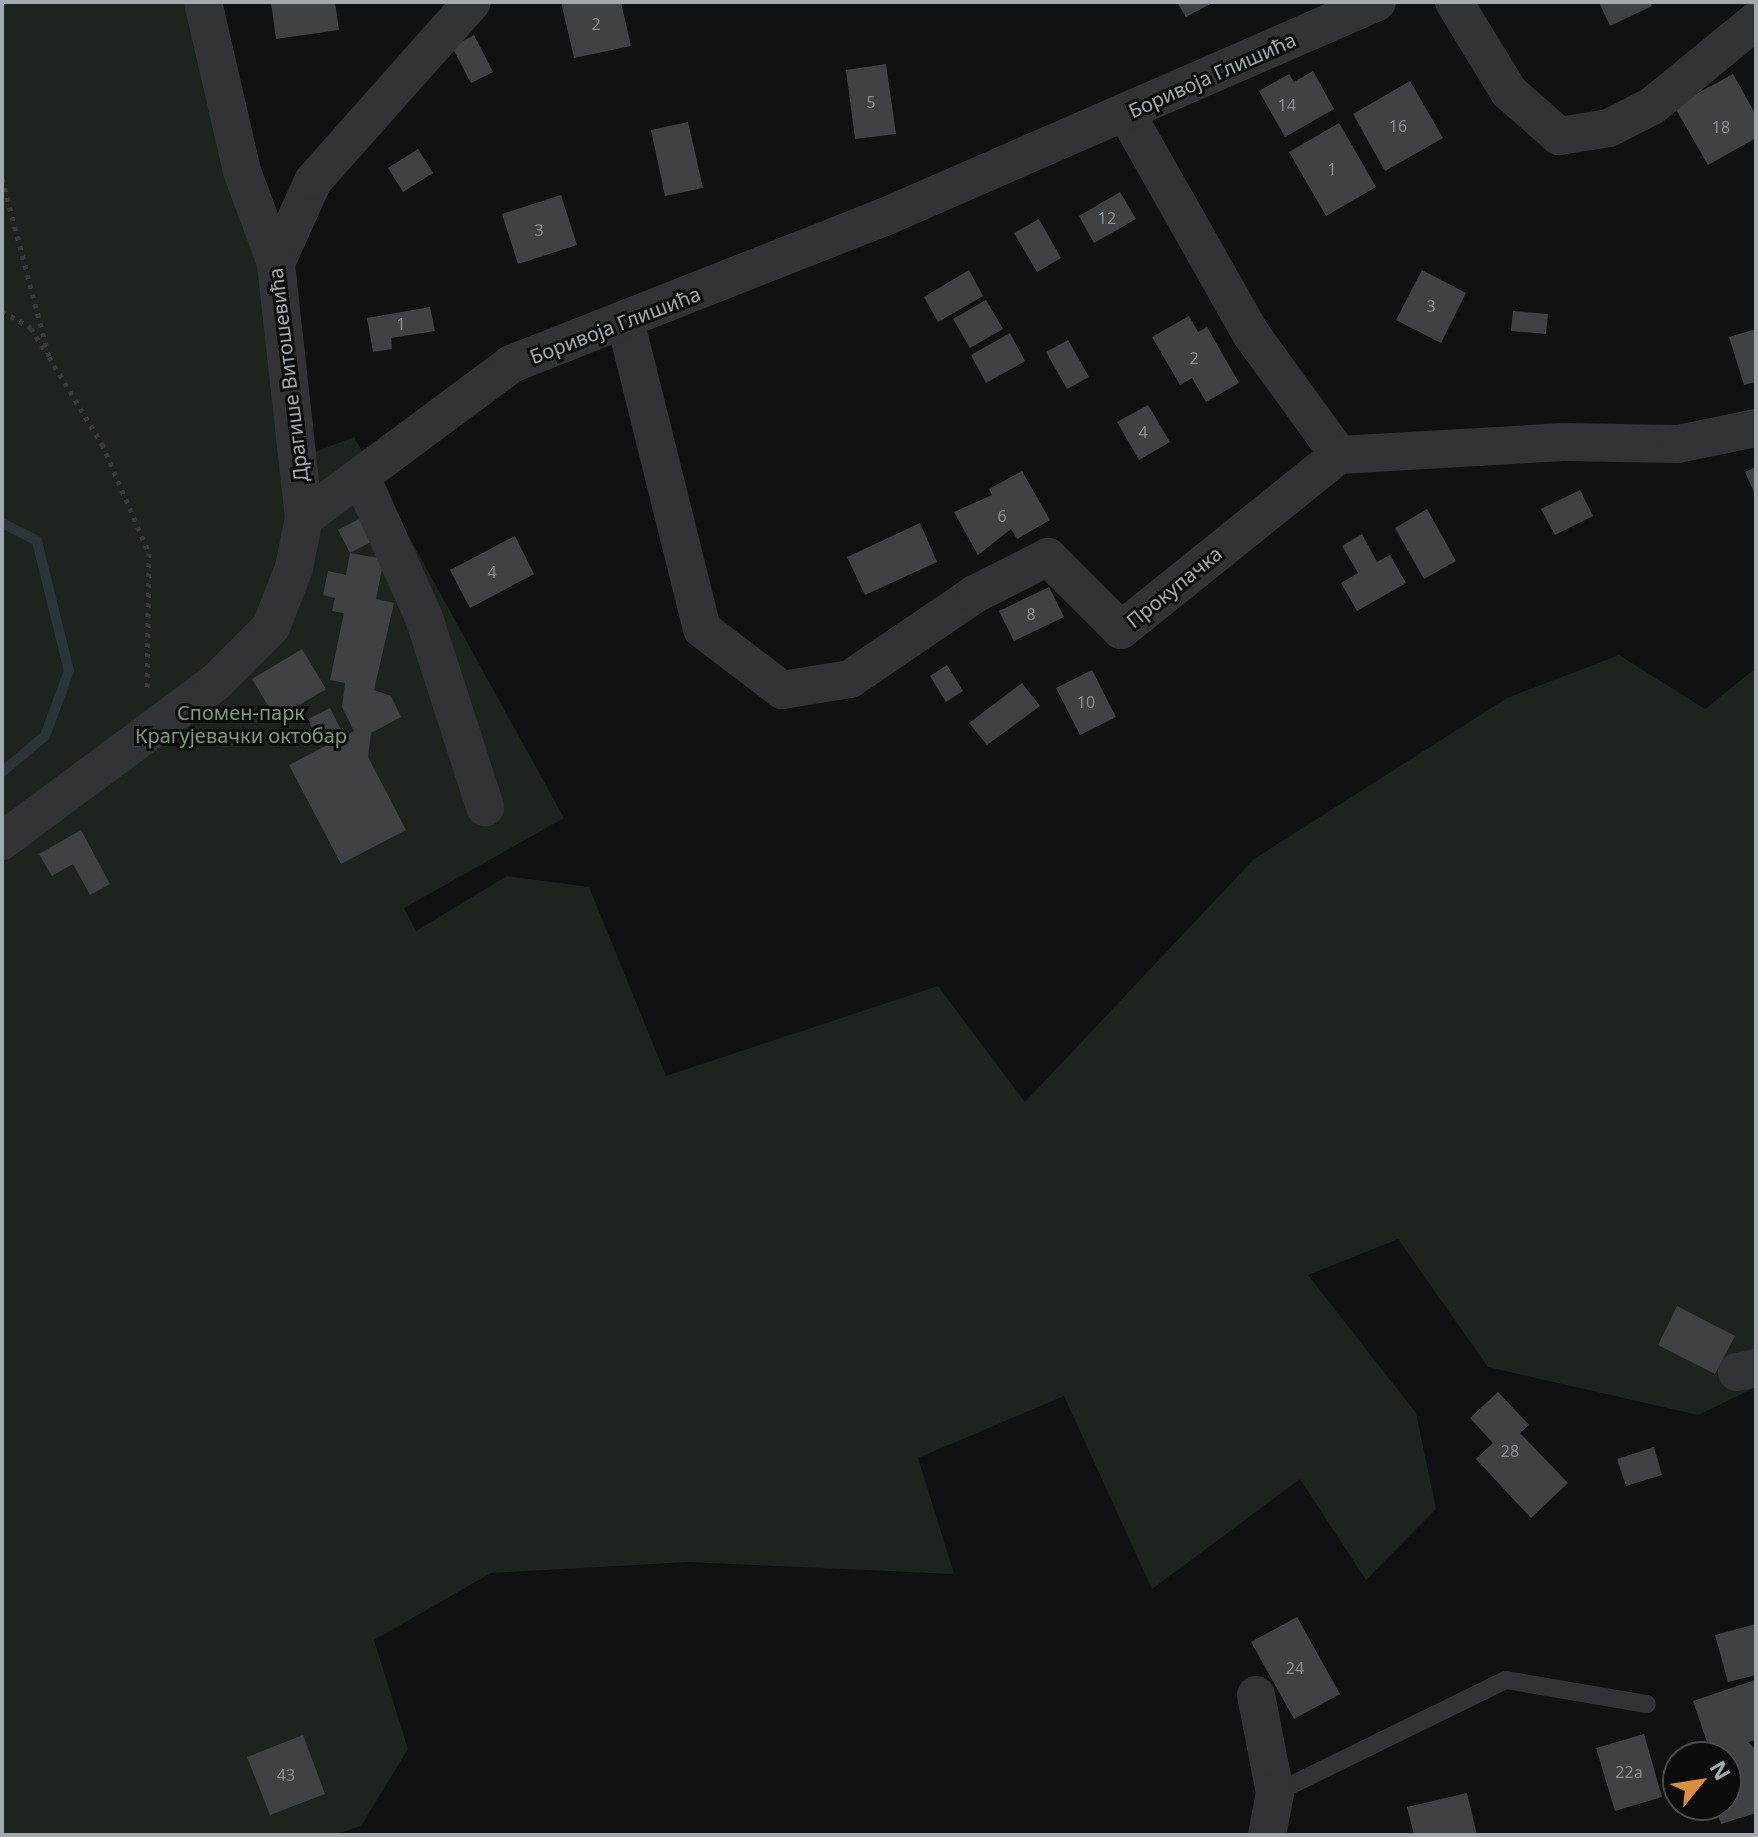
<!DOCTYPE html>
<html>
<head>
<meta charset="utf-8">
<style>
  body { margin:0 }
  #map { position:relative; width:1758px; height:1837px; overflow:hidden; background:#101112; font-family:"Noto Sans",sans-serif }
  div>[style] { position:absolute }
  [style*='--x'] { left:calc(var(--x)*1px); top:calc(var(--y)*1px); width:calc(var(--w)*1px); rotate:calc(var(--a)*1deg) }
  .green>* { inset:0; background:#1d241d }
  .stream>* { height:10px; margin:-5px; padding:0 5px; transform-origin:5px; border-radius:5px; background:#2b3439 }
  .building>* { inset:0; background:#3f4144 }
  .path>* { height:5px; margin-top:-2.5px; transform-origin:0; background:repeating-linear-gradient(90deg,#383a3d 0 4px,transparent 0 10px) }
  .service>* { height:18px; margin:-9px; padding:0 9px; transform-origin:9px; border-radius:9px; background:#323336 }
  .minor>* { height:38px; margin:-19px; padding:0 19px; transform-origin:19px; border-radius:19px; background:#323336 }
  span { translate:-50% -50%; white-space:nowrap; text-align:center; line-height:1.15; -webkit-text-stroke:6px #0b0c0c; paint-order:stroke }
  .number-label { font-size:16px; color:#8a8f96 }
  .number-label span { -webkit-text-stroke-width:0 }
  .street-label { font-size:20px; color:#a3a9b1 }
  .park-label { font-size:20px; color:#7f9a7c }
  .frame { position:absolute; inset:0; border:4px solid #a3a9b1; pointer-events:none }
  .north { position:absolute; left:1662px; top:1741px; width:80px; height:80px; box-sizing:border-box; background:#0b0c0c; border:2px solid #484b4e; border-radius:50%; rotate:60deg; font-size:22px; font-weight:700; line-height:32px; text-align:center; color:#a3a9b1 }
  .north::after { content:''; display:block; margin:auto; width:28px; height:36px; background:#dc8e3e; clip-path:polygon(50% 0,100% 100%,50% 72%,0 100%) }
</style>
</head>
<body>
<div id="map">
  <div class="green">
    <div style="clip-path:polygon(2px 2px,220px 2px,312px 453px,354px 437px,564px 818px,404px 908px,416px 931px,507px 876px,589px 887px,666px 1076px,938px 986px,1025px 1102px,1254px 859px,1507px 698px,1619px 655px,1705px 709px,1756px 668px,1756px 1387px,1698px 1415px,1488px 1367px,1398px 1239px,1308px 1275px,1416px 1413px,1436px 1509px,1366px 1580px,1300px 1479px,1152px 1589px,1064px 1396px,918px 1458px,954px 1574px,689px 1562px,491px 1573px,374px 1640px,408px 1749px,361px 1826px,334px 1835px,2px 1835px)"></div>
  </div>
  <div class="stream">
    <div style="--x:2;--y:523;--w:39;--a:27"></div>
    <div style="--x:37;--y:541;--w:134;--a:76.2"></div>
    <div style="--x:69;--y:671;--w:69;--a:110.3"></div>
    <div style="--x:45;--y:736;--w:56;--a:140.1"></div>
  </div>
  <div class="building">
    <div style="clip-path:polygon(271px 2px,335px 2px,339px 30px,276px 39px)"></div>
    <div style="clip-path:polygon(561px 2px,621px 2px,631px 46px,574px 58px)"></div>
    <div style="clip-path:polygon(1177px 2px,1214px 2px,1186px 17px)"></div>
    <div style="clip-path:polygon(1599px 2px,1650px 2px,1652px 6px,1610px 26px)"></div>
    <div style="clip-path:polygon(474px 35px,493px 72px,471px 83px,452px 47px)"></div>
    <div style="clip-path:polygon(886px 64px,896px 134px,855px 139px,846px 70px)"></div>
    <div style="clip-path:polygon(1313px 71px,1334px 109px,1285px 137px,1259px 91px,1289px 74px,1294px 82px)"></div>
    <div style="clip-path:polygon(1733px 74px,1756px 115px,1756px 138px,1708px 165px,1674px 106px)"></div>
    <div style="clip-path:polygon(1410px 81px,1443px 138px,1385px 171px,1353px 114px)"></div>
    <div style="clip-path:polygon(688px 122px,703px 188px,665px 196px,651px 130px)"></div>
    <div style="clip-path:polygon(1339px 123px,1376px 187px,1326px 216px,1289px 152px)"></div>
    <div style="clip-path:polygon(418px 149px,433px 173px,403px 192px,388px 168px)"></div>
    <div style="clip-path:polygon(1120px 192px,1136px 219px,1094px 243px,1079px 216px)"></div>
    <div style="clip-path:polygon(561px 195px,577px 245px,518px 264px,502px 214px)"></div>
    <div style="clip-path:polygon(1039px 219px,1061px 258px,1037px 272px,1014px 233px)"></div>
    <div style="clip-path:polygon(969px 270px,983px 296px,938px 322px,924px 297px)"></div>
    <div style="clip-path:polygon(1422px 270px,1466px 293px,1441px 343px,1396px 320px)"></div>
    <div style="clip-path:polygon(986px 300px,1003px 329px,970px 348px,953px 319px)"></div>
    <div style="clip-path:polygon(430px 307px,435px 331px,391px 338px,392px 349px,373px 352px,367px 318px)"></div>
    <div style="clip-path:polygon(1513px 311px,1548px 314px,1546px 334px,1511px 331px)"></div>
    <div style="clip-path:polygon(1189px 316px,1198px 332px,1207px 327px,1239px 383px,1206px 402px,1192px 378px,1180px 385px,1152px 337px)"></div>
    <div style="clip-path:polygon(1756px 329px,1756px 382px,1744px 385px,1729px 337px)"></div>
    <div style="clip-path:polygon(1010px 333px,1025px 361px,986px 383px,971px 355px)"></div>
    <div style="clip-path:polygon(1068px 340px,1089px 377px,1067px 389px,1046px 352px)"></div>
    <div style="clip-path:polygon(1148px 405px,1170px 442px,1139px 460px,1117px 422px)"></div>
    <div style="clip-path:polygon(1756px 467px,1756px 497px,1745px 472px)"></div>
    <div style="clip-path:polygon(1022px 471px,1050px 520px,1017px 539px,1011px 529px,978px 555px,954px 512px,992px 495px,989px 489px)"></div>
    <div style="clip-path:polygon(1580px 490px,1593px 516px,1555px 535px,1541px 509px)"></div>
    <div style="clip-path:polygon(1427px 509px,1456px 561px,1424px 579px,1395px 528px)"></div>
    <div style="clip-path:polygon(359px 519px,371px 542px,350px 553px,338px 530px)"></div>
    <div style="clip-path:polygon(920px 523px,937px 562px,865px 595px,847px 557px)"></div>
    <div style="clip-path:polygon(1362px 534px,1377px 562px,1390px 555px,1406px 583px,1357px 611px,1341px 583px,1358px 573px,1342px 546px)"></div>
    <div style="clip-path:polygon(515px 536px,534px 574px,470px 608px,450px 570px)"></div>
    <div style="clip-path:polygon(350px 553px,384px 559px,376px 599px,394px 603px,374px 690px,391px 696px,401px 717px,371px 733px,368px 757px,406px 830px,341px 864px,289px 765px,354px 731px,342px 707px,345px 683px,330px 680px,344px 613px,332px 611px,335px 598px,323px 595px,328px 571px,346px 575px)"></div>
    <div style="clip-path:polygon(1049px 587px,1064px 617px,1014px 641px,999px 611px)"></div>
    <div style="clip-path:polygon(302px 649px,326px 689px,276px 719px,252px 679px)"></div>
    <div style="clip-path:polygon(947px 665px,963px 691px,946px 702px,930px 676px)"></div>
    <div style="clip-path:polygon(1092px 670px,1116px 717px,1080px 735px,1056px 688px)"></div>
    <div style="clip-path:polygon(1022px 683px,1040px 706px,987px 745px,969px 723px)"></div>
    <div style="clip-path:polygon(330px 708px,341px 730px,318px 742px,308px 719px)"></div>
    <div style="clip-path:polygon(81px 830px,110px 884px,90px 895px,73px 864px,52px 876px,39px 854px)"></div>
    <div style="clip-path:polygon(1677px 1306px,1735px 1336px,1715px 1374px,1658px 1345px)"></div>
    <div style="clip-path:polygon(1498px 1392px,1529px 1425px,1520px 1433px,1568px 1483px,1531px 1518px,1476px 1459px,1493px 1443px,1470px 1418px)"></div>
    <div style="clip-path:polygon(1654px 1447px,1662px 1475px,1626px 1486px,1617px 1459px)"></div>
    <div style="clip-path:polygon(1297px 1617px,1340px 1694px,1294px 1719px,1251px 1642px)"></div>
    <div style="clip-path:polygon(1756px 1624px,1756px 1675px,1728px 1682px,1715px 1635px)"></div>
    <div style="clip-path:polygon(1755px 1680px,1756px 1740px,1748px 1742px,1756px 1750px,1756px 1813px,1721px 1824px,1715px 1805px,1726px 1805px,1726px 1757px,1712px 1757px,1693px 1701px)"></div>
    <div style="clip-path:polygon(1644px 1734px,1662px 1797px,1615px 1811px,1596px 1748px)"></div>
    <div style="clip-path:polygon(303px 1735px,325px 1794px,270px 1815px,247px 1757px)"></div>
    <div style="clip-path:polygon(1467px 1793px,1477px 1835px,1414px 1835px,1407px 1807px)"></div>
  </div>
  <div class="path">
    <div style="--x:2;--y:178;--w:185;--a:75.3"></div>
    <div style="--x:49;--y:357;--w:102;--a:58.7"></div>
    <div style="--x:102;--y:444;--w:119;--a:66.7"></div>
    <div style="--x:149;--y:553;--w:137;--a:90.8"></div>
    <div style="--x:2;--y:311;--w:34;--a:30"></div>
    <div style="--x:31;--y:328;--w:29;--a:59"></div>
  </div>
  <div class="service">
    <div style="--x:1275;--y:1793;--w:257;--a:-26.1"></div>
    <div style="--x:1506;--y:1680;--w:143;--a:9.7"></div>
  </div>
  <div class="minor">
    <div style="--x:1454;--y:2;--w:105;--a:58.6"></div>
    <div style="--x:1509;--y:92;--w:67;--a:41.3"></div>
    <div style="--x:1559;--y:136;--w:51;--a:-9.1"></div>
    <div style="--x:1609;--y:128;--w:48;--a:-27.1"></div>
    <div style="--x:1652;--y:106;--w:134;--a:-39.3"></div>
    <div style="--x:1126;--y:113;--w:254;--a:60.5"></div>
    <div style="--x:1251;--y:334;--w:150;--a:54"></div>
    <div style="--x:1339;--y:455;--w:225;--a:-3.3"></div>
    <div style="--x:1564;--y:442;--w:114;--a:1"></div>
    <div style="--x:1678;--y:444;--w:80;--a:-11.6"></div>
    <div style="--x:276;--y:263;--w:90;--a:-65.7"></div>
    <div style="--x:313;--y:181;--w:239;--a:-48.4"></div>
    <div style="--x:626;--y:324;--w:314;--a:76"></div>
    <div style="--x:702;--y:629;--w:101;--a:37.3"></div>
    <div style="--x:782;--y:690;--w:69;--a:-9.2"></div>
    <div style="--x:850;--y:679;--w:151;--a:-34.2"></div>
    <div style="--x:975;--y:594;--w:82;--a:-26.9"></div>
    <div style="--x:1048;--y:557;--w:103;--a:45"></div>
    <div style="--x:1121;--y:630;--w:280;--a:-38.8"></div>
    <div style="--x:361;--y:477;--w:154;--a:65.9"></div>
    <div style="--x:424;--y:618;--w:199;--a:72.1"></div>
    <div style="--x:304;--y:518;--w:258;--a:-36.6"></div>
    <div style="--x:511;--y:364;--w:399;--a:-21.5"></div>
    <div style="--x:882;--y:218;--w:540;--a:-23.57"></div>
    <div style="--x:2;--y:841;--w:265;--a:-36.6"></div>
    <div style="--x:215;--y:683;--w:79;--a:-45"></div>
    <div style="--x:271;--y:627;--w:63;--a:-68.7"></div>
    <div style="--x:294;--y:568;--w:51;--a:-78.7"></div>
    <div style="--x:304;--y:518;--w:257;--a:-96.3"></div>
    <div style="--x:276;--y:263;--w:98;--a:-110.3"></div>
    <div style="--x:242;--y:171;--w:173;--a:-103"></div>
    <div style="--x:1737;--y:1372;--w:19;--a:-12"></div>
    <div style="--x:1256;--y:1695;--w:100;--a:79"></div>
    <div style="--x:1275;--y:1793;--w:43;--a:100.8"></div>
  </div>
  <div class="number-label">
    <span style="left:596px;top:24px">2</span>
    <span style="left:871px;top:102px">5</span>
    <span style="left:1287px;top:105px">14</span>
    <span style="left:1398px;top:126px">16</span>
    <span style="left:1721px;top:127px">18</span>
    <span style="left:1332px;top:169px">1</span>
    <span style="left:1107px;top:218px">12</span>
    <span style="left:539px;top:230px">3</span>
    <span style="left:1431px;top:306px">3</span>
    <span style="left:401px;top:324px">1</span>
    <span style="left:1194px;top:358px">2</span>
    <span style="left:1143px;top:432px">4</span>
    <span style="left:1002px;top:516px">6</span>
    <span style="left:492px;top:572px">4</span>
    <span style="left:1031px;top:614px">8</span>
    <span style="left:1086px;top:702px">10</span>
    <span style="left:1510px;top:1451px">28</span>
    <span style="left:1295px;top:1668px">24</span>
    <span style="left:1629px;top:1772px">22a</span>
    <span style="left:286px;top:1775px">43</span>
  </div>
  <div class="street-label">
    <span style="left:1212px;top:75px;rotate:-24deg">Боривоја Глишића</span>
    <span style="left:615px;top:325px;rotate:-21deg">Боривоја Глишића</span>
    <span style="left:288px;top:375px;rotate:-97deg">Драгише Витошевића</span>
    <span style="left:1174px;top:587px;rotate:-39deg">Прокупачка</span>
  </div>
  <div class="park-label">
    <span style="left:241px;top:724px">Спомен-парк<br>Крагујевачки октобар</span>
  </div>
  <div class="frame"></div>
  <div class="north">N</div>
</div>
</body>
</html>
